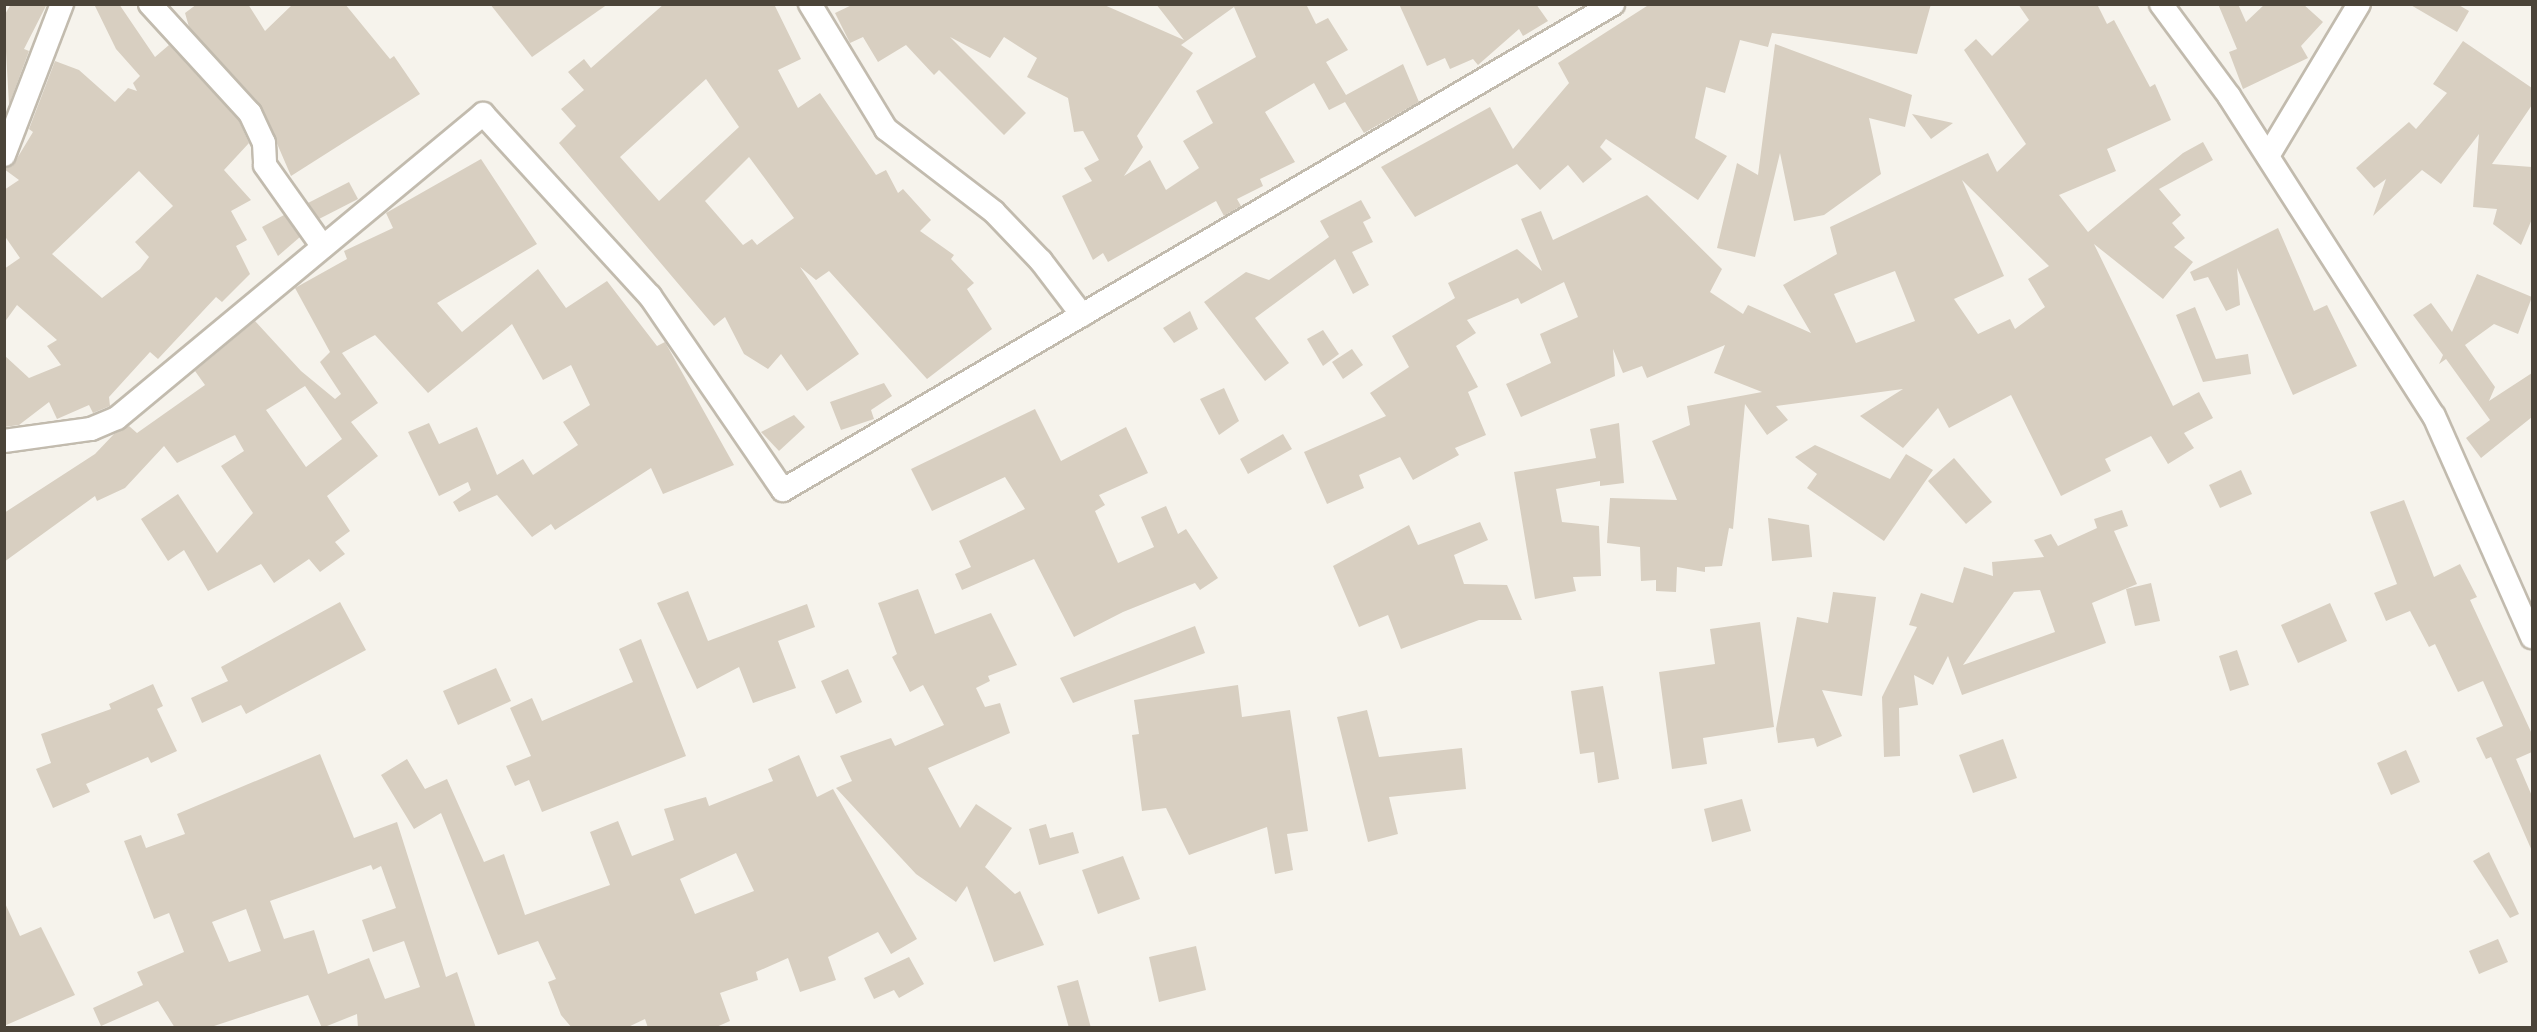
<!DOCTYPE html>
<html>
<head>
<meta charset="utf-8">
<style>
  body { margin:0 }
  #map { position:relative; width:2537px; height:1032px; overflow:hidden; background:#f6f3ec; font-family:"PT Sans",sans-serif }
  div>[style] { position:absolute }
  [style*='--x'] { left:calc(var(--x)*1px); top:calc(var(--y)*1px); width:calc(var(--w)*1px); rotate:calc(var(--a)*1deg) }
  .building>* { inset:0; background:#d8cfc1 }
  .roads { filter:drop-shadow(2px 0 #c2bbae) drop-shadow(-2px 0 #c2bbae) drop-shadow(0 2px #c2bbae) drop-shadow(0 -2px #c2bbae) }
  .minor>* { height:22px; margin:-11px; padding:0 11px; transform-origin:11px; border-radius:11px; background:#fff }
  span { translate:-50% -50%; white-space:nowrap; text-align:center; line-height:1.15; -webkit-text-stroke:4.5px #fff; paint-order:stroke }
  .frame { position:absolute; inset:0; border:6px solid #4b4439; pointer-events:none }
</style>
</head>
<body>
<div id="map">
  <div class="building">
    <div style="clip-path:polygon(11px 4px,47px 4px,24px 49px,29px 51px,9px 105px,4px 16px)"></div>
    <div style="clip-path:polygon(evenodd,94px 4px,119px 4px,155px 57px,169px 45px,239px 121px,249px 143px,224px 170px,251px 200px,231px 211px,247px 240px,236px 246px,250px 274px,222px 302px,216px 297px,158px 359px,150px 352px,109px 397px,110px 406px,93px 413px,89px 405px,57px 419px,49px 402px,19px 425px,4px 427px,4px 355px,29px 378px,61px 365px,47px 346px,57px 340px,17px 305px,4px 323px,4px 269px,20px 258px,4px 235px,4px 190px,19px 180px,4px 169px,13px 165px,33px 132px,29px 129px,55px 61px,79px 70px,115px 102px,128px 88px,137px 91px,133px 83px,140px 76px,116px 49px,94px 4px,139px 171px,173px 206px,135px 242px,149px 257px,140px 269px,102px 298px,52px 254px,139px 171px)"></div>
    <div style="clip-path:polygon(197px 4px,248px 4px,265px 31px,293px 4px,345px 4px,390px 59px,394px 56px,420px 94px,291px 176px,260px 104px,189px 27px,185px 13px)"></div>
    <div style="clip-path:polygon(490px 4px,608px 4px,532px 57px)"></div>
    <div style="clip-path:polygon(evenodd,664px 4px,774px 4px,801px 59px,778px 70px,798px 108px,820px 93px,876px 175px,886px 170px,898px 193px,903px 189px,931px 220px,920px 231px,954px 255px,951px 259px,974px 283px,967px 289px,992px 329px,927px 379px,829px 271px,816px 280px,800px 267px,859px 354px,807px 391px,781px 354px,768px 369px,744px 354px,725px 317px,714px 326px,559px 143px,576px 126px,561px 109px,584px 90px,568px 72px,584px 59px,591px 68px,664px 4px,706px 79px,739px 127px,659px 201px,620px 157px,706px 79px,664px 4px,749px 157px,794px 218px,757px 245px,752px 239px,743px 245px,705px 201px,749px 157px)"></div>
    <div style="clip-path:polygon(evenodd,854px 4px,1102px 4px,1184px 40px,1156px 4px,1306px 4px,1316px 24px,1328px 18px,1348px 50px,1326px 62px,1346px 95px,1403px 64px,1419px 102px,1364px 133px,1345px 102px,1329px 110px,1314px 83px,1265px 112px,1295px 162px,1260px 179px,1263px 186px,1237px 199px,1241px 206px,1224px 216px,1216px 201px,1108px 262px,1103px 253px,1093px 260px,1062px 196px,1092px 181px,1084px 168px,1099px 160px,1083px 131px,1074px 132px,1068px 98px,1027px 77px,1037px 58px,1004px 37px,990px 58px,950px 37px,1026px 113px,1004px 135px,939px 70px,934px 75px,906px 45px,878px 62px,863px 37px,850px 43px,835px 13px,854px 4px,1234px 7px,1256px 57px,1196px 91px,1213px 123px,1183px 141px,1199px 168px,1166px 190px,1150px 160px,1124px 176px,1143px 147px,1137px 136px,1193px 53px,1181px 45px,1234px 7px)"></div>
    <div style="clip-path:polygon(1399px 4px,1536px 4px,1548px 21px,1523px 36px,1519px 29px,1478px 65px,1473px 59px,1450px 69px,1445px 58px,1427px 66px)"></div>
    <div style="clip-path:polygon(1650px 4px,1931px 4px,1917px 54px,1772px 33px,1768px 47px,1740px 40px,1725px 93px,1706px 87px,1695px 138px,1727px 156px,1698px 200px,1606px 139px,1600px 147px,1612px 159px,1583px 183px,1568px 165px,1540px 190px,1517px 164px,1415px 217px,1381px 167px,1490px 107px,1513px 149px,1569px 83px,1558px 63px)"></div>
    <div style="clip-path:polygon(evenodd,2018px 4px,2097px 4px,2107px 24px,2114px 20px,2150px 87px,2155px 84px,2171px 120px,2107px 149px,2116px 171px,2059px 195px,2088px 232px,2183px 153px,2203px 142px,2213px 160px,2159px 189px,2181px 215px,2172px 223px,2185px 238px,2174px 247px,2193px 262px,2163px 299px,2094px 244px,2173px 406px,2199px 392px,2213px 418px,2184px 433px,2194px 448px,2168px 464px,2151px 436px,2105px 459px,2111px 471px,2061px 496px,2011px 395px,1949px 428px,1938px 408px,1903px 448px,1860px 416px,1903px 389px,1776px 406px,1788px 420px,1767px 435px,1745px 404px,1733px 529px,1729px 528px,1722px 566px,1705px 567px,1705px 572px,1677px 567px,1676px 592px,1656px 591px,1656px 580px,1641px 581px,1640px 547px,1607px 543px,1610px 498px,1677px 500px,1652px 441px,1690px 425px,1687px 406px,1762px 392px,1714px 373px,1725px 345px,1647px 378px,1642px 366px,1623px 373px,1613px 349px,1615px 376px,1521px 417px,1506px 384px,1551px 363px,1540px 334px,1578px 317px,1564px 282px,1521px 304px,1518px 298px,1467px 320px,1476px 333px,1456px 346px,1478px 387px,1468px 392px,1486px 435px,1455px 448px,1459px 455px,1413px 480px,1400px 457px,1359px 475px,1364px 488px,1327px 504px,1304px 452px,1386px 416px,1370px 393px,1409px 367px,1392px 336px,1455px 298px,1448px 283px,1517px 249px,1542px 271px,1521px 219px,1541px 211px,1553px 240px,1647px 195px,1722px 269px,1710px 292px,1743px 314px,1748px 305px,1811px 333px,1783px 285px,1837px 254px,1830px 227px,1988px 153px,1997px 172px,2026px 144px,1964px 50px,1976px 39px,1992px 56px,2029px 20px,2018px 4px,1962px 180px,2049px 266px,2028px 279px,2045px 307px,2015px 329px,2010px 319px,1978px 334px,1954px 299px,2004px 276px,1962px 180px,2018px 4px,1895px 271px,1915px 321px,1856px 343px,1834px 294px,1895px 271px)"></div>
    <div style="clip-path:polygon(2218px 4px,2238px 4px,2246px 22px,2265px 4px,2303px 4px,2323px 22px,2301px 46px,2308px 58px,2243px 89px,2229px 52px,2237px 49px)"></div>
    <div style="clip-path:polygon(2409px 4px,2457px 4px,2469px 11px,2457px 32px)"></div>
    <div style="clip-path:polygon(2463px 41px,2532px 88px,2532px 105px,2492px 164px,2532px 167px,2532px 219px,2521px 245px,2493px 224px,2497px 209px,2473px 207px,2479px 134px,2441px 184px,2422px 170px,2373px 216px,2386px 179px,2374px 188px,2356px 168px,2409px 122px,2416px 129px,2447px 93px,2433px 84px)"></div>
    <div style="clip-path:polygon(1775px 44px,1912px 95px,1905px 127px,1869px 118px,1881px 174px,1824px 215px,1794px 221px,1780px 153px,1755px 257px,1717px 248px,1737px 163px,1758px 175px)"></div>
    <div style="clip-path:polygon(1912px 114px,1953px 123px,1931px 139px)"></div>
    <div style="clip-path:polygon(evenodd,481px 159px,537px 244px,437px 303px,462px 332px,538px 269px,566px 308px,607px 281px,657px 346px,665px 342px,734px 465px,663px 494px,651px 468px,555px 530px,551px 524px,532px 537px,497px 495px,459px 512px,453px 502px,471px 490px,468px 482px,439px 496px,408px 432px,429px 423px,439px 444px,477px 427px,497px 475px,523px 459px,533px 475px,578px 445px,563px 422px,590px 405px,571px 365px,543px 380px,512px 324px,428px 393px,375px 335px,342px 353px,378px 403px,351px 422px,378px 456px,327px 496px,350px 531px,335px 542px,345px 554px,320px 572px,309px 559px,274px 583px,261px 564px,208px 591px,184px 550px,168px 561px,141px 519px,178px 494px,217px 553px,253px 513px,221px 466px,244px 451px,235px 435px,177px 463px,164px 446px,125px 488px,97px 501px,95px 496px,4px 562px,4px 513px,95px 454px,114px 434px,129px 426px,137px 433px,205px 385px,195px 371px,255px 321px,301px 371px,335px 399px,341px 394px,320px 362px,330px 352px,295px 288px,347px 259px,344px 251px,393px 228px,386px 213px,481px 159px,305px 386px,342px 439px,306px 467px,266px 410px,305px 386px)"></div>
    <div style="clip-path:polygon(349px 182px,358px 199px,319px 219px,308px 203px)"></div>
    <div style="clip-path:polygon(1361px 200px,1371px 218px,1363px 222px,1373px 242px,1352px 252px,1369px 285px,1353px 294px,1335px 259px,1255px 318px,1289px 363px,1265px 381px,1204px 302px,1246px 272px,1269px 280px,1329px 237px,1320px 221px)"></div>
    <div style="clip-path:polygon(284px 215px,300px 237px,278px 256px,262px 227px)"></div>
    <div style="clip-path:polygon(2278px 228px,2314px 311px,2327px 305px,2357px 366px,2293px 395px,2237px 268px,2240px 305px,2226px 311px,2208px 277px,2194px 281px,2190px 272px)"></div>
    <div style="clip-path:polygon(2477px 274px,2532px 297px,2518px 334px,2494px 324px,2465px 345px,2495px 387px,2489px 401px,2532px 373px,2532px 417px,2481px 458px,2466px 438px,2490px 420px,2446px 359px,2439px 364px,2443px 355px,2413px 315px,2431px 303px,2452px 332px)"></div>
    <div style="clip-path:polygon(2195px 307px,2216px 359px,2248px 354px,2251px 374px,2203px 382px,2176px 315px)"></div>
    <div style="clip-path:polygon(1190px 311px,1198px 329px,1174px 343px,1163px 328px)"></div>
    <div style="clip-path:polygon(1323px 330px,1339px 354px,1323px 366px,1307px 339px)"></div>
    <div style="clip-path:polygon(1352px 349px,1363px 365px,1343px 379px,1332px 362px)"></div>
    <div style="clip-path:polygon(884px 383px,892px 396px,871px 410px,874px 419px,841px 430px,830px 402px)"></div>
    <div style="clip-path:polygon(1224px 388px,1239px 421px,1219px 435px,1200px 399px)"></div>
    <div style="clip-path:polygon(1035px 409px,1061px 461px,1126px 427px,1148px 473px,1099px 495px,1105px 505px,1095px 511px,1118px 563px,1154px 547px,1141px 517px,1166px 506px,1178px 534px,1186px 529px,1218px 578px,1200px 590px,1195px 583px,1123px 612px,1074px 637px,1034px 559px,962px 590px,955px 574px,971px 567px,959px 541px,1025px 509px,1005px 477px,932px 511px,911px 469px)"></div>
    <div style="clip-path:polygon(794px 415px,805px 427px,779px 451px,761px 432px)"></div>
    <div style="clip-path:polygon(1619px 423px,1624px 483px,1600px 486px,1600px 481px,1556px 489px,1562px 522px,1599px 526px,1601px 576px,1573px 577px,1576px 591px,1535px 599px,1514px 472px,1596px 458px,1590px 429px)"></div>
    <div style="clip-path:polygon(1283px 434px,1292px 449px,1248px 474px,1240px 459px)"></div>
    <div style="clip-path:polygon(1815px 445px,1890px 479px,1906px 454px,1933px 470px,1884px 541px,1807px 488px,1817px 474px,1795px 457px)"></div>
    <div style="clip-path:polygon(1954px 458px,1992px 502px,1966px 524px,1928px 481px)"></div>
    <div style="clip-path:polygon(2241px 470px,2252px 494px,2220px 508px,2209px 485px)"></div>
    <div style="clip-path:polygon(2404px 500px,2434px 577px,2460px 564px,2477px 597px,2470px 600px,2532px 734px,2532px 752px,2516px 759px,2532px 796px,2532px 851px,2491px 757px,2486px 759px,2476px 738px,2503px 726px,2483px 681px,2458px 692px,2435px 644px,2429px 647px,2410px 611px,2386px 621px,2374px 593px,2397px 584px,2370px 512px)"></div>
    <div style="clip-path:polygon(evenodd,2122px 510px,2128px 526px,2114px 531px,2137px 584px,2092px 603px,2106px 643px,1962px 695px,1948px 656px,1933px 685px,1914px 675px,1918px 705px,1899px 708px,1900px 756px,1884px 757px,1882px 697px,1917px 627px,1909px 625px,1921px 593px,1953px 603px,1964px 567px,1993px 576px,1992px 562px,2044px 557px,2034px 540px,2051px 534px,2058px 546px,2097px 528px,2094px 519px,2122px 510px,2040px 590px,2055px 632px,1963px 665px,2014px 592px,2040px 590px)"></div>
    <div style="clip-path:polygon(1768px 518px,1809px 525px,1812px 557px,1772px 561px)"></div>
    <div style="clip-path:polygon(1480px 522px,1488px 540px,1454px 555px,1464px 584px,1507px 585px,1522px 620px,1479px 620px,1401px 649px,1388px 615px,1359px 627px,1333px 566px,1409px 525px,1418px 545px)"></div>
    <div style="clip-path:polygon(2151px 583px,2160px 621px,2135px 626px,2126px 589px)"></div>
    <div style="clip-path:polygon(918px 589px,935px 634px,991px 613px,1017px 665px,988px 676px,990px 681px,976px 688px,985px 707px,1000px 703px,1010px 733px,928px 768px,960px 828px,976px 804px,1012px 828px,985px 867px,1015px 894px,1020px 891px,1044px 945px,994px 962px,967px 886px,956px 902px,916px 874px,836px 788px,852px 781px,840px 756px,891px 738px,895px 746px,944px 725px,923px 685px,910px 692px,892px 657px,897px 654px,878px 603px)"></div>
    <div style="clip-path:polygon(688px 591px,708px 641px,807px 604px,815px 627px,778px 641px,796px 688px,753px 703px,739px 667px,697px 689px,657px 603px)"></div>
    <div style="clip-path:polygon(1833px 592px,1876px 597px,1862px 696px,1822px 690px,1842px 736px,1817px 747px,1814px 738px,1778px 743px,1776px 729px,1797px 617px,1828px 623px)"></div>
    <div style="clip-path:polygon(340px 602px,366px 650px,246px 714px,241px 705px,202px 723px,191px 698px,228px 681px,221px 667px)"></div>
    <div style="clip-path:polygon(2330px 603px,2347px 641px,2298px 663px,2281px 625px)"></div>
    <div style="clip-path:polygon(1760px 622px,1774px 727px,1703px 738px,1707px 764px,1672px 769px,1659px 672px,1715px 664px,1710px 629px)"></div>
    <div style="clip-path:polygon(1195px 626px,1205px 653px,1073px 703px,1060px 678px)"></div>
    <div style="clip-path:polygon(641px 639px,686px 756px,542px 812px,529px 780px,515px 786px,506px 766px,531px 756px,510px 708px,532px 698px,542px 721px,633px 682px,619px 649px)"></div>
    <div style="clip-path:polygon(2237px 650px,2249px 685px,2230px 691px,2219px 656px)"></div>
    <div style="clip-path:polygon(496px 668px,511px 701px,458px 725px,443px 691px)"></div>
    <div style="clip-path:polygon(848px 669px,862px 702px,836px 714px,821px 681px)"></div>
    <div style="clip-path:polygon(153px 684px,163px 706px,157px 709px,177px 751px,151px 763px,148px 757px,86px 784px,90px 792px,53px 808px,36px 769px,51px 763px,41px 734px,111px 709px,109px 704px)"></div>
    <div style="clip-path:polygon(1238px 685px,1242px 717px,1290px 710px,1308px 831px,1287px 834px,1293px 870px,1275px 874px,1267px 827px,1189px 855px,1166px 808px,1142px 811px,1132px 735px,1139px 734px,1134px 700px)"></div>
    <div style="clip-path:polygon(1603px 686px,1619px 779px,1598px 783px,1594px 752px,1580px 754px,1571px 691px)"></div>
    <div style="clip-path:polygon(1367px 710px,1379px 757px,1462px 748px,1466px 789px,1389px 797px,1398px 834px,1368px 842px,1337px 717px)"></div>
    <div style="clip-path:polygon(2003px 739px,2017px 778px,1973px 793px,1959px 755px)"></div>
    <div style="clip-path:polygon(2406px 750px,2420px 782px,2391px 795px,2377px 763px)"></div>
    <div style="clip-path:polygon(evenodd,320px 754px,354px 838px,397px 822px,446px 977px,457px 972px,476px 1028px,358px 1028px,357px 1014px,322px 1028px,308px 995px,208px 1028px,175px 1028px,158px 1001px,101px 1026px,93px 1008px,143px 985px,137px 972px,184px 952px,169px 913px,154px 919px,124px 841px,141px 835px,146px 848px,185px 834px,177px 814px,320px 754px,371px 865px,373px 870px,381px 866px,396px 908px,362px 920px,373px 952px,404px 941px,420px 987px,385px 999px,369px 958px,328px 974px,314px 930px,284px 939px,270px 901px,371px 865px,320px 754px,246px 909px,261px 951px,229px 962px,212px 922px,246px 909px)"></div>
    <div style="clip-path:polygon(evenodd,799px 755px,817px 797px,833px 789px,917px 939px,891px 954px,878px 932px,828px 957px,836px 980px,800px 992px,788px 958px,756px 972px,758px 980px,720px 993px,730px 1021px,714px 1028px,648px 1028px,645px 1019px,626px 1028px,572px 1028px,561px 1015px,548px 982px,556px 979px,538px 941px,498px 955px,441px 813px,414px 829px,381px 775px,407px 759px,425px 789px,447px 779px,484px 862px,504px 854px,525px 915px,610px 885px,590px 832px,618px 821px,632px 856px,674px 840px,664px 809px,706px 797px,709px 806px,773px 781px,768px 769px,799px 755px,736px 853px,754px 891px,695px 914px,680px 879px,736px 853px)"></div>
    <div style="clip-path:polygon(1742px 799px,1751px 831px,1712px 842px,1704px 809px)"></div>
    <div style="clip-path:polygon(1046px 824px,1050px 838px,1073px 832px,1079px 853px,1039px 865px,1029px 829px)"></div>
    <div style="clip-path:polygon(2489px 852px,2519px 914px,2510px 918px,2473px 861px)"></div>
    <div style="clip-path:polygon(1123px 856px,1140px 899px,1098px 914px,1082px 870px)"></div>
    <div style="clip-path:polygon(4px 901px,20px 936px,41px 927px,75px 995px,4px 1026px)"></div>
    <div style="clip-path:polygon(2498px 939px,2508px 962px,2479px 974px,2469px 951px)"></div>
    <div style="clip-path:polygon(1196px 946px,1206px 990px,1159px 1002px,1149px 957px)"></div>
    <div style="clip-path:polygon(909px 957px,924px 984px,899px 998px,894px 990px,874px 999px,864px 978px)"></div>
    <div style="clip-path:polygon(1078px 980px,1091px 1028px,1069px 1028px,1057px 986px)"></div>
  </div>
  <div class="roads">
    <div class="minor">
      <div style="--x:150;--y:4;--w:148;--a:47.5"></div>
      <div style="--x:250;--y:113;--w:33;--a:65"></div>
      <div style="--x:264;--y:143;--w:22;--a:87"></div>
      <div style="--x:265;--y:165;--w:100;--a:54.7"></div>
      <div style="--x:810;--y:4;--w:146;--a:58.7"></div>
      <div style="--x:886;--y:129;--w:136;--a:37.5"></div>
      <div style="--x:994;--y:212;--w:68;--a:46.2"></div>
      <div style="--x:1041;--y:261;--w:68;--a:52.8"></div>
      <div style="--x:2161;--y:4;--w:114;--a:53.5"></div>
      <div style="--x:2229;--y:96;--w:380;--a:57.4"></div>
      <div style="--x:2434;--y:416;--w:242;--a:66.1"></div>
      <div style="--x:4;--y:155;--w:162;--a:-69"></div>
      <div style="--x:2268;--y:156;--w:177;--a:-59.1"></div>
      <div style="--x:4;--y:441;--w:88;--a:-7.9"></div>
      <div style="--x:91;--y:429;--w:28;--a:-23"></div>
      <div style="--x:117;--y:418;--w:476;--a:-39.7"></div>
      <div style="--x:483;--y:114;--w:247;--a:47.5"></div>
      <div style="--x:650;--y:296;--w:235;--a:55.6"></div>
      <div style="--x:783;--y:490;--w:962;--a:-30.35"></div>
    </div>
  </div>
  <div class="frame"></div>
</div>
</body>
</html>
